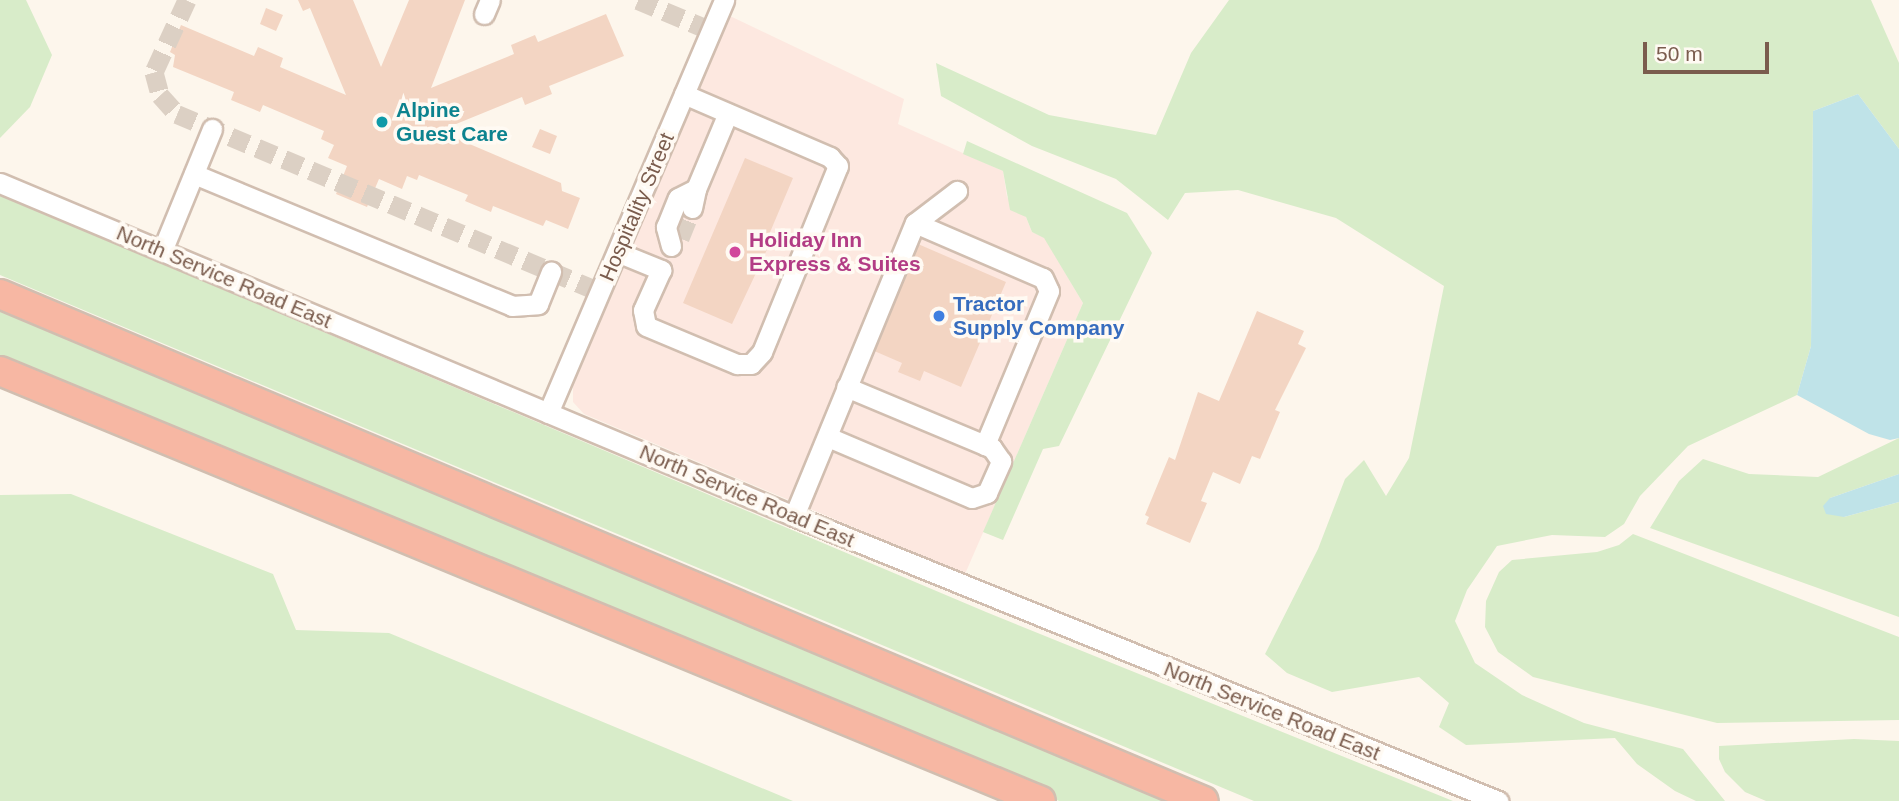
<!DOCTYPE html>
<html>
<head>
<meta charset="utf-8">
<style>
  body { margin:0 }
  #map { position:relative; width:1899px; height:801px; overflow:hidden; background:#fdf6ec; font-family:Helvetica,sans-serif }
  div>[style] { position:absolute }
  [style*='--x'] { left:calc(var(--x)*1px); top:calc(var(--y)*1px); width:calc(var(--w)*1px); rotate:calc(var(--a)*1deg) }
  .commercial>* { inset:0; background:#fde8e0 }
  .green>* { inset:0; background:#d8ecc9 }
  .water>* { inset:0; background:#bfe3e8 }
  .building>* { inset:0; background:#f3d5c3 }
  .minor-tunnel>* { height:19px; margin-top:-9.5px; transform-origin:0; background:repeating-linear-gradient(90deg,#dcd0c4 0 19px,transparent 0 29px) }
  .roads { filter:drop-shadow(2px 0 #d1beb0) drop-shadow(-2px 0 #d1beb0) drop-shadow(0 2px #d1beb0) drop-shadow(0 -2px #d1beb0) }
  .minor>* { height:19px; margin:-9.5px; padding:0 9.5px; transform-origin:9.5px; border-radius:9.5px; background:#fff }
  .highway>* { height:28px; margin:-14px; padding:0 14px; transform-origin:14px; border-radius:14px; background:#f7b7a3 }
  .dots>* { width:19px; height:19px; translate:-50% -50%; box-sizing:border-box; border:4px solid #fffaf3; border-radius:50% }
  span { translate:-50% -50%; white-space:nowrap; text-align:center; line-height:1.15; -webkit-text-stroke:7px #fffaf3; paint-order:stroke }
  .culture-label { font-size:21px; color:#0d838f; font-weight:700 }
  .left { translate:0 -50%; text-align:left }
  .street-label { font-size:21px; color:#7a5c4d }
  .hotel-label { font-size:21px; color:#b23c85; font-weight:700 }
  .shop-label { font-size:21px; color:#366cbe; font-weight:700 }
  .scale { position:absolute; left:1643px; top:42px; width:126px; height:32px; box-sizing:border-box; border:4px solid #7a5c4d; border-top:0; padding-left:9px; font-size:21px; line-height:24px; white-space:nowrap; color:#7a5c4d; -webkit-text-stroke:5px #fffaf3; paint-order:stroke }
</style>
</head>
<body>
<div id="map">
  <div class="commercial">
    <div style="clip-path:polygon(730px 16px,904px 99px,898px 124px,1003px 171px,1007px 197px,1026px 217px,1032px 232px,1044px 237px,1083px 303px,965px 574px,584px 414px,573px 402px,573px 383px)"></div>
  </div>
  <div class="green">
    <div style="clip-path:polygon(0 0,26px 0,52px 55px,30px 107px,0 138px)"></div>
    <div style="clip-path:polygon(1229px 0,1871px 0,1899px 63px,1899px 149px,1858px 94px,1813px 111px,1811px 346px,1797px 395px,1688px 446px,1640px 496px,1624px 524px,1605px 537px,1552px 535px,1497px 546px,1467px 590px,1455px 621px,1475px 663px,1522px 695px,1584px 723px,1683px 749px,1725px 801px,1696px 801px,1675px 791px,1637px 764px,1615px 738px,1466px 745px,1439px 727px,1449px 703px,1419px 677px,1332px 692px,1287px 673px,1265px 654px,1318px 549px,1345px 479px,1364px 460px,1386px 496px,1409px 458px,1444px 286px,1336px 218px,1238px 190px,1185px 193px,1168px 220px,1116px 179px,1032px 146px,941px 96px,936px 63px,1049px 115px,1156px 135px,1191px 53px)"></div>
    <div style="clip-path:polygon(967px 141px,1127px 213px,1152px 253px,1059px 446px,1043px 449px,1003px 540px,983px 532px,1083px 303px,1044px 238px,1032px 232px,1026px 217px,1010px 210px,1003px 171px,963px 154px)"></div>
    <div style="clip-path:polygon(0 195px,986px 612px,1453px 801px,1254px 801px,0 275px)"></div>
    <div style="clip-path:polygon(0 309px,1171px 801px,1059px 801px,0 357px)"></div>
    <div style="clip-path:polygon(1899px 438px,1899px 474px,1830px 498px,1844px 517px,1899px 502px,1899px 617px,1650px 528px,1679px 481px,1703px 459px,1749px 474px,1818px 477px)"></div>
    <div style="clip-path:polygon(71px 494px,273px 574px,296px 630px,389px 633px,793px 801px,0 801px,0 495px)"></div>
    <div style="clip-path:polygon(1633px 534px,1899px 637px,1899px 720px,1717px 723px,1533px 677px,1498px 652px,1485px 627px,1486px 601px,1499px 572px,1512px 560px,1597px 552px,1619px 545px)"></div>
    <div style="clip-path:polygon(1854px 739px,1899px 741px,1899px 801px,1766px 801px,1745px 792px,1725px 772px,1719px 759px,1719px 746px)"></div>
  </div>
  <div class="water">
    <div style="clip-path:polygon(1858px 94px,1899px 149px,1899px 438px,1890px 440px,1869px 434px,1797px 395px,1811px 346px,1813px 111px)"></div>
    <div style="clip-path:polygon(1899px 474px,1899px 502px,1844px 517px,1826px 514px,1823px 506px,1830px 498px)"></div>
  </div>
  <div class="building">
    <div style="clip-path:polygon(298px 0,353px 0,381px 67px,409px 0,465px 0,431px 88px,514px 54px,511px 45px,535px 35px,538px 42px,606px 14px,624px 56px,549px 86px,552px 94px,525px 105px,522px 97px,439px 131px,561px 183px,562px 191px,580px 198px,568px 229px,546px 220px,543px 226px,493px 206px,491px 212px,465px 201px,468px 195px,419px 175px,417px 180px,407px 176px,402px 189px,379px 179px,367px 207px,336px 194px,347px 166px,328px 158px,334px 145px,321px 139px,324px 131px,263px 105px,260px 112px,231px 100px,234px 92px,173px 67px,175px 55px,170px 52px,181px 25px,254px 56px,258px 47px,283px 58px,280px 67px,346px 95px,310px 8px,303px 11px)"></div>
    <div style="clip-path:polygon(266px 8px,283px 15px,276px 31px,260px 24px)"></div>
    <div style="clip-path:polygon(540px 129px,557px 136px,550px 154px,532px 147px)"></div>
    <div style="clip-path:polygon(745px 158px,793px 178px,768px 237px,772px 239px,732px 324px,683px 303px)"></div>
    <div style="clip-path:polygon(918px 244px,1006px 282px,961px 387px,924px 371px,920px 381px,898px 372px,902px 363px,872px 350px)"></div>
    <div style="clip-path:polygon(1257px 311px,1304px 331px,1298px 344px,1306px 348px,1275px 410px,1280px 412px,1260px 459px,1252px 456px,1240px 484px,1213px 472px,1201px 501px,1207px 503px,1190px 543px,1146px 524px,1149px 517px,1145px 515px,1169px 457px,1175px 460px,1198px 392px,1219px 401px)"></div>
  </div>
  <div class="minor-tunnel">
    <div style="--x:187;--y:0;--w:79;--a:114.6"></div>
    <div style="--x:154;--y:72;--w:24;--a:75"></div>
    <div style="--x:160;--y:95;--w:25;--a:48"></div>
    <div style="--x:177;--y:114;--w:459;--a:22.8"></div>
    <div style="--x:638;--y:0;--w:80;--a:22.7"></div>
    <div style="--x:680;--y:238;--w:32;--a:-68"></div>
  </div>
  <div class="roads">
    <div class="minor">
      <div style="--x:484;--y:14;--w:15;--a:-67"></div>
      <div style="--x:194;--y:174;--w:344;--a:22.5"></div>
      <div style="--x:512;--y:306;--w:26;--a:-4"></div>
      <div style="--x:538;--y:304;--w:35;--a:-68"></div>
      <div style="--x:0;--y:183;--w:861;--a:22.75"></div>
      <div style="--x:794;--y:516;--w:760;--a:22.04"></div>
      <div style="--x:692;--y:208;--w:19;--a:-78"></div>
      <div style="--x:696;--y:189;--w:82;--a:-67.2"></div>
      <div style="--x:915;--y:223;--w:139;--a:23.3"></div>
      <div style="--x:1043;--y:278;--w:14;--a:65"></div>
      <div style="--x:1049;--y:291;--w:167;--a:112.6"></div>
      <div style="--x:671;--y:246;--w:20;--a:-105"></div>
      <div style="--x:666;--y:227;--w:31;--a:-68"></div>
      <div style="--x:678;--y:198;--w:20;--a:-27"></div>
      <div style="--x:162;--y:251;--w:132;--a:-67.7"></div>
      <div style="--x:617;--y:252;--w:48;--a:22.2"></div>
      <div style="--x:661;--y:270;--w:44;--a:114.2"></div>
      <div style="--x:643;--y:310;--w:16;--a:79"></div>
      <div style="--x:646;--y:326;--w:99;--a:22.7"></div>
      <div style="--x:737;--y:364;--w:14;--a:0"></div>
      <div style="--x:751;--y:364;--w:16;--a:-47"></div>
      <div style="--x:762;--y:352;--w:201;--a:-67.8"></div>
      <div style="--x:838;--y:166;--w:12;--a:-132"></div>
      <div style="--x:830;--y:157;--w:159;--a:-156.7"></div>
      <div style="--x:548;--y:413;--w:449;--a:-66.9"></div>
      <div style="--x:828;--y:437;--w:156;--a:23"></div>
      <div style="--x:972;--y:498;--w:16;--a:-18"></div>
      <div style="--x:987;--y:493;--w:35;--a:-66"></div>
      <div style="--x:1001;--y:461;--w:16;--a:-125"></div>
      <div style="--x:992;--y:448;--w:158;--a:-157.3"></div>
      <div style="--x:794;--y:516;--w:317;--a:-67.6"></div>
      <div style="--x:915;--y:223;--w:53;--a:-37.3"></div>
    </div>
    <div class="highway">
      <div style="--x:0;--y:294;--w:1306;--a:22.84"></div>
      <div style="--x:0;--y:371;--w:1126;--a:22.44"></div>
    </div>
  </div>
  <div class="dots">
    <div style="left:382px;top:122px;background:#0f9aa8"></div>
    <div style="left:735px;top:252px;background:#d1479c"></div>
    <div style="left:939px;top:316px;background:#3f7fe0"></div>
  </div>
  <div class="culture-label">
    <span class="left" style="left:396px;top:122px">Alpine<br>Guest Care</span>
  </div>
  <div class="street-label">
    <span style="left:637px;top:207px;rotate:-67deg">Hospitality Street</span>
    <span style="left:224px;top:277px;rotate:23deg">North Service Road East</span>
    <span style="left:747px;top:496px;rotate:23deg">North Service Road East</span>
    <span style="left:1272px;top:711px;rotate:22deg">North Service Road East</span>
  </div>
  <div class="hotel-label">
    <span class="left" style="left:749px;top:252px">Holiday Inn<br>Express &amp; Suites</span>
  </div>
  <div class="shop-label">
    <span class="left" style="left:953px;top:316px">Tractor<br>Supply Company</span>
  </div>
  <div class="scale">50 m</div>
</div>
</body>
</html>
